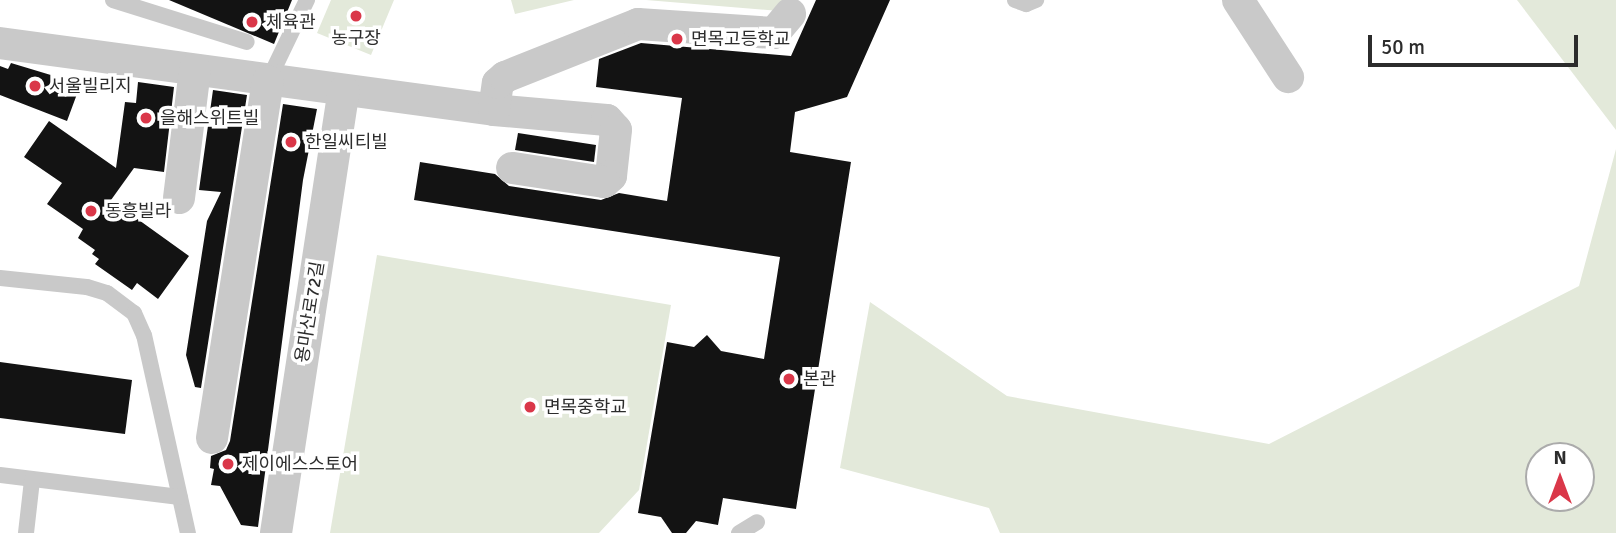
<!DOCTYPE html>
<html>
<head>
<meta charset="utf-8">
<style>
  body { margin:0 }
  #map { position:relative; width:1616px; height:533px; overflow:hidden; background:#fff; font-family:Signika,"Noto Sans KR",sans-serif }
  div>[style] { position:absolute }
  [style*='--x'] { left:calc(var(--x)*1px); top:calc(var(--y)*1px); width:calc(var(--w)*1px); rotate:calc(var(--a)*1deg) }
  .green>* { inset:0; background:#e3e9da }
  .building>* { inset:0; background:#131313 }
  .service>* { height:16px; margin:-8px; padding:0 8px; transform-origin:8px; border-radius:8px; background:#c9c9c9 }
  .minor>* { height:32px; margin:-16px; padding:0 16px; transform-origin:16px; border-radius:16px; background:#c9c9c9 }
  .dots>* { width:19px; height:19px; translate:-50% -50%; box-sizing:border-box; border:4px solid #fff; border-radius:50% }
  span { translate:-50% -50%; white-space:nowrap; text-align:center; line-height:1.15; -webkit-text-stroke:7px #fff; paint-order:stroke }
  .poi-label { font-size:18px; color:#2c2c2c }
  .left { translate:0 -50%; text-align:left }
  .street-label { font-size:18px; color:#2c2c2c }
  .north { position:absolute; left:1525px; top:442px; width:70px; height:70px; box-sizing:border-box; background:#fff; border:2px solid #ababab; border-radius:50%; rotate:0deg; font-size:19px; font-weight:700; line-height:28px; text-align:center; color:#2c2c2c }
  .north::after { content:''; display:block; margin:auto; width:24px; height:32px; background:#da3749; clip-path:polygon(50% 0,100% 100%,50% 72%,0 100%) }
  .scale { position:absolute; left:1368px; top:35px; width:210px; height:32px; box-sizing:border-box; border:4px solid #2c2c2c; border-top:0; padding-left:9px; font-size:21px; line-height:24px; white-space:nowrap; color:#2c2c2c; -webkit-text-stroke:5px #fff; paint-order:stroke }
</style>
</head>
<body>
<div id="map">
  <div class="green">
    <div style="clip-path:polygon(331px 0,394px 0,371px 55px,317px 33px)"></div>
    <div style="clip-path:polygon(511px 0,574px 0,515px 14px)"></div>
    <div style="clip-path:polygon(646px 0,783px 0,779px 11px)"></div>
    <div style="clip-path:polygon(1517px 0,1616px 0,1616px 130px)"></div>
    <div style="clip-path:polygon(evenodd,1616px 149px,1616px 533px,1000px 533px,989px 508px,840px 468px,870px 302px,1007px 396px,1269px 444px,1579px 286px,1616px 149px,1539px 456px,1581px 456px,1581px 498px,1539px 498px,1539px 456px)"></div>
    <div style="clip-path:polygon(377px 255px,671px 305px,639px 490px,599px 533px,330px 533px)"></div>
  </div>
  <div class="building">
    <div style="clip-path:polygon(169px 0,292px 0,274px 44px)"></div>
    <div style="clip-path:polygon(816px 0,890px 0,847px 97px,795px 112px,790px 152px,851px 162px,796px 509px,723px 498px,718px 525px,696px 521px,686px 533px,672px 533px,661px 517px,638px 513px,667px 342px,694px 347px,707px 335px,721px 351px,764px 359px,780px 257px,414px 200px,420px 162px,495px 174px,509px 186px,601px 200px,619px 193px,667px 201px,682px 98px,596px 87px,599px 59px,641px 43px,791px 56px)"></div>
    <div style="clip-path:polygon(11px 63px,64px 79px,77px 94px,67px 121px,0 95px,0 66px,8px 69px)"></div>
    <div style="clip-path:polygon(138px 82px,174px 87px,164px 172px,134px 168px,111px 200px,189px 256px,158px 299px,137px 283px,132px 290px,95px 264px,99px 259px,92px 254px,95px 250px,78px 238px,83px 229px,47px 204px,62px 183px,24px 157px,49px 121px,116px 168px,125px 102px,136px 103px)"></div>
    <div style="clip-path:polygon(213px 90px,247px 95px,201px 388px,195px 387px,186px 355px,207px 221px,221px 192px,199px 190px)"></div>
    <div style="clip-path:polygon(283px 104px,317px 109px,303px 180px,258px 527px,241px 525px,220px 486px,211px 485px,214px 469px,210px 468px,211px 456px,226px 450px,230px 441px)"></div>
    <div style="clip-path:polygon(518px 133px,596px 145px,594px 162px,515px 150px)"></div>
    <div style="clip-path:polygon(0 362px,132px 380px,125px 434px,0 418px)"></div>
  </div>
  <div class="service">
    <div style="--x:113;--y:0;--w:140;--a:17.4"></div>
    <div style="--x:1015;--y:0;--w:12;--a:20"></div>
    <div style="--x:1026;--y:4;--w:11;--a:-22"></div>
    <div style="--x:268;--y:81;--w:90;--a:-64.3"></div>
    <div style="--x:0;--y:278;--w:87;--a:5.9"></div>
    <div style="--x:87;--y:287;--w:21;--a:17"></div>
    <div style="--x:107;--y:293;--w:34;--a:37"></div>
    <div style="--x:134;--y:313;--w:24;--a:66"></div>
    <div style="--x:144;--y:335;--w:203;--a:77.5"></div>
    <div style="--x:0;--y:475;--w:181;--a:7"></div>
    <div style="--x:26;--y:533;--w:53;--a:-83.5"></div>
    <div style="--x:739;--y:533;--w:21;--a:-31"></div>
  </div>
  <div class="minor">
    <div style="--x:1238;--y:0;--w:92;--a:57"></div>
    <div style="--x:0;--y:43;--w:499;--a:7.7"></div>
    <div style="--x:494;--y:110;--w:113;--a:5.1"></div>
    <div style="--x:607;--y:120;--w:13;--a:48"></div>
    <div style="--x:616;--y:130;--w:46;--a:96.2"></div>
    <div style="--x:611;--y:176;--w:9;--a:139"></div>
    <div style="--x:604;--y:182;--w:93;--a:-171.3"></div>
    <div style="--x:494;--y:110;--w:27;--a:-82"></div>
    <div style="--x:498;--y:83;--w:9;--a:-41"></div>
    <div style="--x:505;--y:77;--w:143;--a:-21.7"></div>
    <div style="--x:638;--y:24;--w:136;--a:3.8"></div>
    <div style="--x:774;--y:33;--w:25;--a:-50"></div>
    <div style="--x:179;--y:198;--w:129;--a:-82.9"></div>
    <div style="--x:212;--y:438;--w:361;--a:-81.1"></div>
    <div style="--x:276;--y:533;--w:447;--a:-81.3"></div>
  </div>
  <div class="dots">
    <div style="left:356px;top:16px;background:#da3749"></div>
    <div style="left:252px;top:22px;background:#da3749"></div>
    <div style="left:677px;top:39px;background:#da3749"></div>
    <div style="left:35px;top:86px;background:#da3749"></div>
    <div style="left:146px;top:118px;background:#da3749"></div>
    <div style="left:291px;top:142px;background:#da3749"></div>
    <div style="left:91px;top:211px;background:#da3749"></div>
    <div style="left:789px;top:379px;background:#da3749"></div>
    <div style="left:530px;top:407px;background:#da3749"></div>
    <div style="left:228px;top:464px;background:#da3749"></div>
  </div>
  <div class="poi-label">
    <span class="left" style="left:266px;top:22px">체육관</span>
    <span style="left:356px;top:38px">농구장</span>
    <span class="left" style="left:691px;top:39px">면목고등학교</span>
    <span class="left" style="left:49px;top:86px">서울빌리지</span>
    <span class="left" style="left:160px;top:118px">을해스위트빌</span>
    <span class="left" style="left:305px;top:142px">한일씨티빌</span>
    <span class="left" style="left:105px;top:211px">동흥빌라</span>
    <span class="left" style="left:803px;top:379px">본관</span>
    <span class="left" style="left:544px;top:407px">면목중학교</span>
    <span class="left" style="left:242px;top:464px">제이에스스토어</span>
  </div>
  <div class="street-label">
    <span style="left:310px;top:312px;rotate:-81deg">용마산로72길</span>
  </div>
  <div class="north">N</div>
  <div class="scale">50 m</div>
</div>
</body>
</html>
